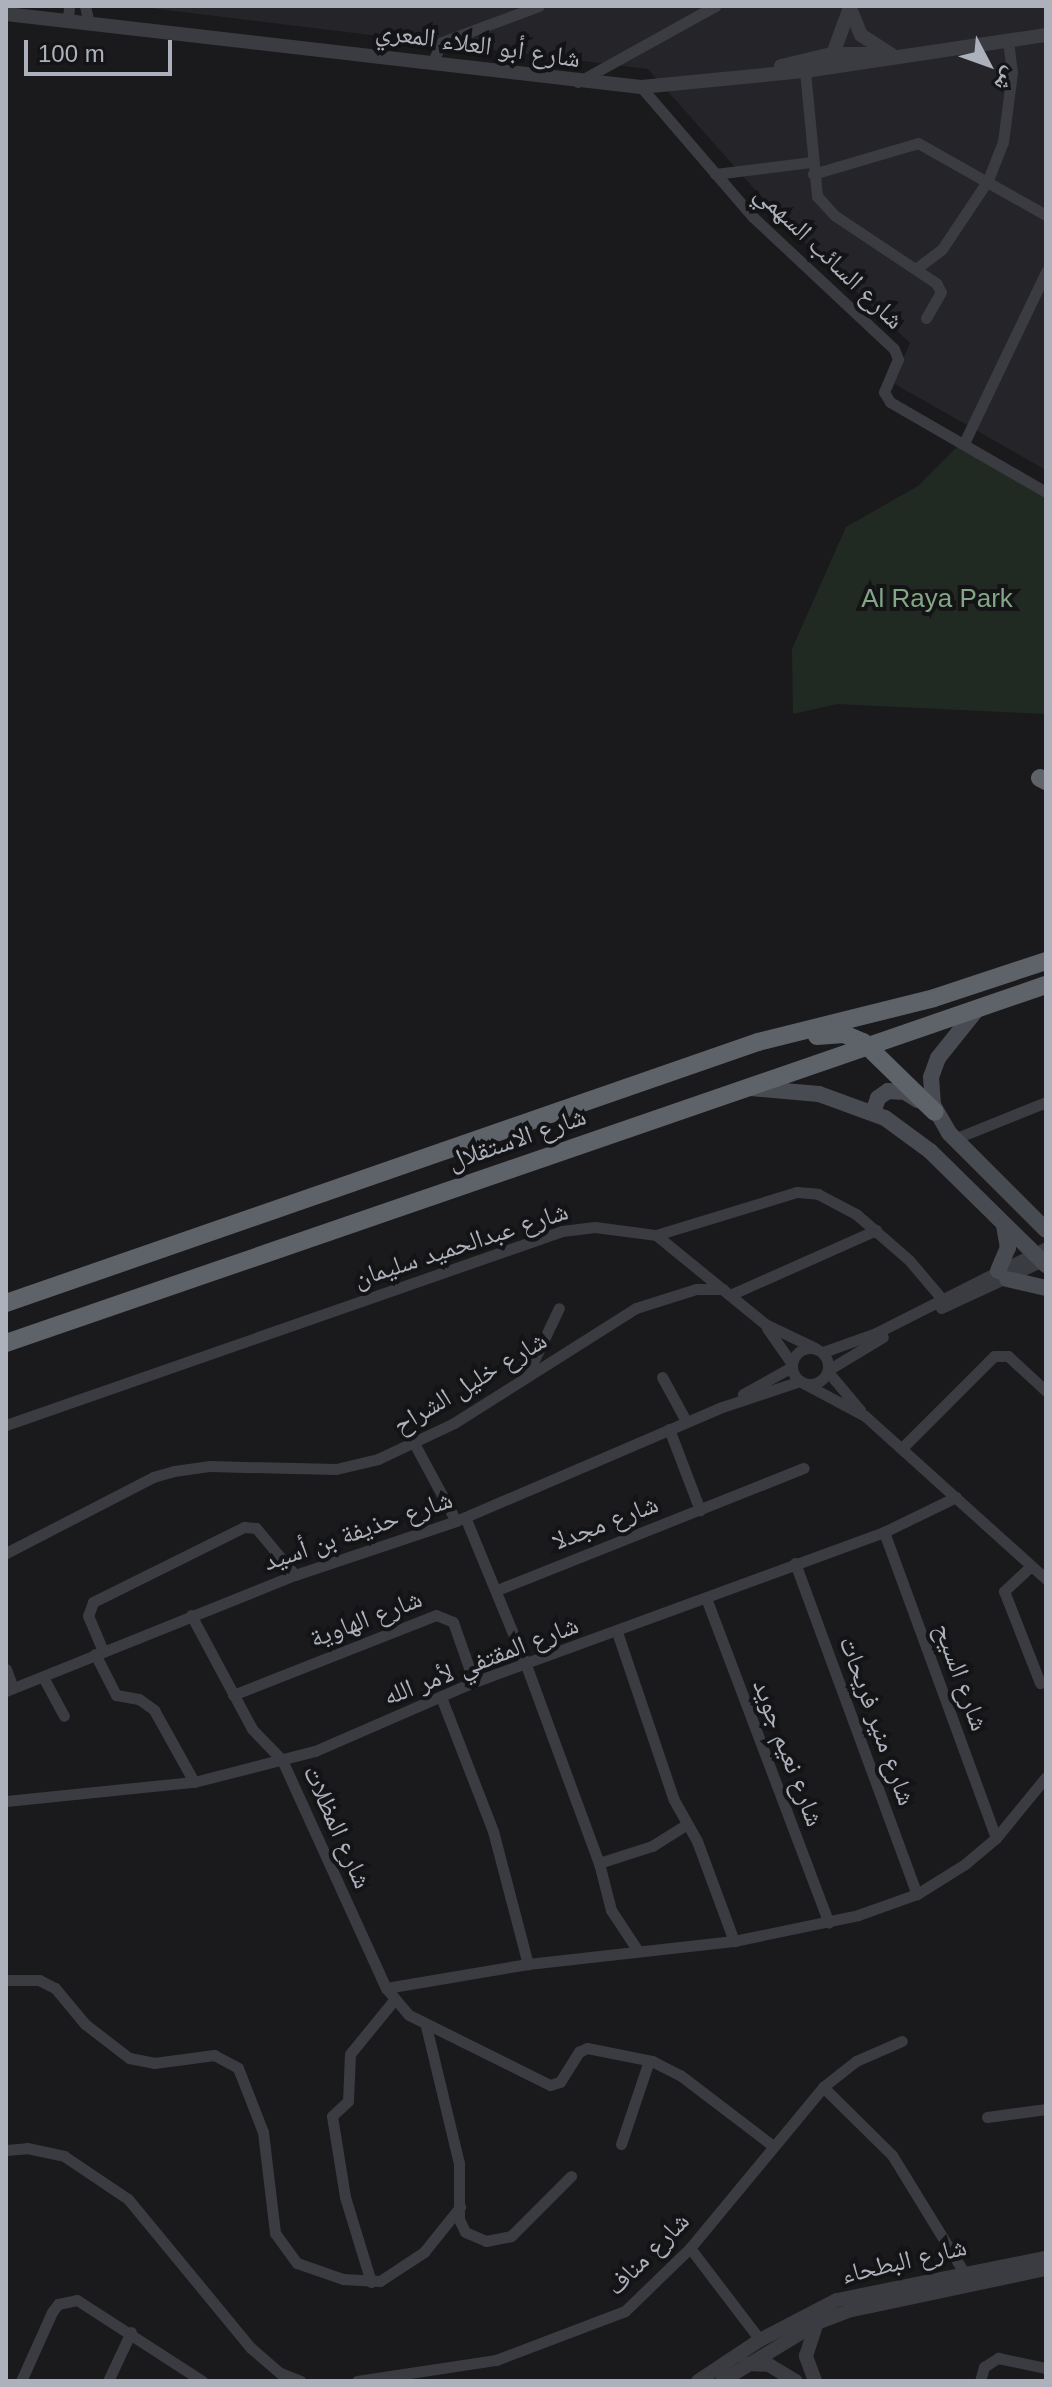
<!DOCTYPE html>
<meta charset="utf-8">
<style>
body{margin:0}
#map{position:relative;width:1052px;height:2387px;overflow:hidden;background:#1a1a1c;font-family:Arial,"Noto Naskh Arabic",sans-serif}
div>[style]{position:absolute}
[style*='--x']{left:calc(var(--x)*1px);top:calc(var(--y)*1px);width:calc(var(--w)*1px);rotate:calc(var(--a)*1deg)}
.built>*{inset:0;background:#252529}
.green>*{inset:0;background:#212a22}
.minor>*{height:11px;margin:-5.5px;padding:0 5.5px;transform-origin:5.5px;border-radius:5.5px;background:#3a3c41}
.minor>.ring{margin:-5.5px;padding:0;box-sizing:content-box;background:none;border:11px solid #3a3c41;border-radius:50%}
.tertiary>*{height:14px;margin:-7px;padding:0 7px;transform-origin:7px;border-radius:7px;background:#3a3c41}
.secondary>*{height:16px;margin:-8px;padding:0 8px;transform-origin:8px;border-radius:8px;background:#484b51}
.trunk>*{height:18px;margin:-9px;padding:0 9px;transform-origin:9px;border-radius:9px;background:#5e6269}
span{translate:-50% -50%;white-space:nowrap;text-align:center;line-height:1.15;-webkit-text-stroke:8px #141417;paint-order:stroke}
.street-label{font-size:26px;color:#acb1bb}
.park-label{font-size:26px;color:#83a685}
.frame{position:absolute;inset:0;border:8px solid #acb1bb;pointer-events:none}
.north{position:absolute;left:948px;top:24px;width:80px;height:80px;-webkit-text-stroke:6px #141417;paint-order:stroke;rotate:131deg;font-size:22px;font-weight:700;line-height:32px;text-align:center;color:#acb1bb}
.north::after{content:'';display:block;margin:auto;width:28px;height:36px;background:#acb1bb;clip-path:polygon(50% 0,100% 100%,50% 72%,0 100%)}
.scale{position:absolute;left:24px;top:40px;width:148px;height:36px;box-sizing:border-box;border:4px solid #acb1bb;border-top:0;padding-left:10px;font-size:24px;line-height:28px;white-space:nowrap;color:#acb1bb;-webkit-text-stroke:6px #141417;paint-order:stroke}
</style>
<div id="map">
<div class="built">
<i style="clip-path:polygon(134px 6px,1046px 6px,1046px 470px,893px 383px,910px 343px,782px 220px,648px 69px)"></i>
</div>
<div class="green">
<i style="clip-path:polygon(960px 444px,1046px 492px,1046px 714px,837px 704px,793px 714px,792px 649px,846px 527px,918px 486px)"></i>
</div>
<div class="minor">
<i style="--x:85;--y:6;--w:17;--a:77"></i>
<i style="--x:68;--y:21;--w:15;--a:-86"></i>
<i style="--x:433;--y:61;--w:21;--a:-65"></i>
<i style="--x:442;--y:42;--w:103;--a:-20.4"></i>
<i style="--x:805;--y:71;--w:126;--a:84.5"></i>
<i style="--x:817;--y:196;--w:25;--a:48"></i>
<i style="--x:834;--y:215;--w:123;--a:33.7"></i>
<i style="--x:936;--y:283;--w:10;--a:61"></i>
<i style="--x:941;--y:292;--w:30;--a:120"></i>
<i style="--x:578;--y:82;--w:157;--a:-29"></i>
<i style="--x:641;--y:87;--w:172;--a:49.3"></i>
<i style="--x:753;--y:217;--w:193;--a:43.1"></i>
<i style="--x:894;--y:349;--w:11;--a:68"></i>
<i style="--x:898;--y:359;--w:36;--a:113"></i>
<i style="--x:884;--y:392;--w:12;--a:59"></i>
<i style="--x:890;--y:402;--w:180;--a:30"></i>
<i style="--x:715;--y:174;--w:98;--a:-7.1"></i>
<i style="--x:813;--y:174;--w:109;--a:-16.4"></i>
<i style="--x:918;--y:143;--w:147;--a:29.4"></i>
<i style="--x:917;--y:268;--w:31;--a:-37"></i>
<i style="--x:942;--y:249;--w:83;--a:-56.3"></i>
<i style="--x:988;--y:180;--w:41;--a:-68.5"></i>
<i style="--x:1003;--y:142;--w:70;--a:-82.6"></i>
<i style="--x:1012;--y:73;--w:34;--a:-97"></i>
<i style="--x:964;--y:443;--w:190;--a:-64.4"></i>
<i style="--x:954;--y:1139;--w:99;--a:-21.9"></i>
<i style="--x:656;--y:1235;--w:141;--a:39.2"></i>
<i style="--x:765;--y:1324;--w:55;--a:25.6"></i>
<i style="--x:730;--y:1295;--w:160;--a:-24"></i>
<i style="--x:941;--y:1308;--w:115;--a:-24.8"></i>
<i style="--x:767;--y:1328;--w:44;--a:55.2"></i>
<i class="ring" style="left:792px;top:1348px;width:25px;height:25px"></i>
<i style="--x:823;--y:1352;--w:56;--a:-19.7"></i>
<i style="--x:876;--y:1333;--w:191;--a:-26.8"></i>
<i style="--x:828;--y:1370;--w:64;--a:-31"></i>
<i style="--x:828;--y:1372;--w:50;--a:49.9"></i>
<i style="--x:527;--y:1375;--w:74;--a:-64.5"></i>
<i style="--x:662;--y:1377;--w:50;--a:61.4"></i>
<i style="--x:803;--y:1383;--w:70;--a:28"></i>
<i style="--x:865;--y:1416;--w:244;--a:42"></i>
<i style="--x:743;--y:1394;--w:56;--a:-28.9"></i>
<i style="--x:6;--y:1425;--w:589;--a:-19.23"></i>
<i style="--x:562;--y:1231;--w:33;--a:-7"></i>
<i style="--x:595;--y:1227;--w:62;--a:7.5"></i>
<i style="--x:656;--y:1235;--w:147;--a:-17"></i>
<i style="--x:797;--y:1192;--w:21;--a:5"></i>
<i style="--x:818;--y:1194;--w:43;--a:27.8"></i>
<i style="--x:856;--y:1214;--w:70;--a:41"></i>
<i style="--x:909;--y:1260;--w:59;--a:49.8"></i>
<i style="--x:669;--y:1429;--w:87;--a:69.1"></i>
<i style="--x:415;--y:1445;--w:86;--a:61.7"></i>
<i style="--x:902;--y:1448;--w:130;--a:-45"></i>
<i style="--x:994;--y:1356;--w:14;--a:0"></i>
<i style="--x:1008;--y:1356;--w:52;--a:42.6"></i>
<i style="--x:465;--y:1517;--w:160;--a:67.6"></i>
<i style="--x:526;--y:1665;--w:211;--a:69.8"></i>
<i style="--x:599;--y:1863;--w:49;--a:75.7"></i>
<i style="--x:611;--y:1910;--w:49;--a:56.6"></i>
<i style="--x:884;--y:1532;--w:326;--a:69.9"></i>
<i style="--x:6;--y:1553;--w:165;--a:-27.3"></i>
<i style="--x:153;--y:1477;--w:22;--a:-16"></i>
<i style="--x:174;--y:1471;--w:35;--a:-8"></i>
<i style="--x:209;--y:1466;--w:127;--a:1.4"></i>
<i style="--x:336;--y:1469;--w:43;--a:-13.4"></i>
<i style="--x:378;--y:1459;--w:84;--a:-25.3"></i>
<i style="--x:454;--y:1423;--w:215;--a:-32.3"></i>
<i style="--x:636;--y:1308;--w:63;--a:-17.6"></i>
<i style="--x:696;--y:1289;--w:27;--a:0"></i>
<i style="--x:795;--y:1563;--w:353;--a:69.8"></i>
<i style="--x:1031;--y:1566;--w:37;--a:137"></i>
<i style="--x:1004;--y:1591;--w:99;--a:68.6"></i>
<i style="--x:497;--y:1590;--w:330;--a:-21.7"></i>
<i style="--x:706;--y:1598;--w:347;--a:69.3"></i>
<i style="--x:191;--y:1615;--w:129;--a:61.8"></i>
<i style="--x:252;--y:1729;--w:43;--a:45.9"></i>
<i style="--x:282;--y:1760;--w:251;--a:65.5"></i>
<i style="--x:386;--y:1988;--w:35;--a:50"></i>
<i style="--x:409;--y:2015;--w:157;--a:26.4"></i>
<i style="--x:550;--y:2085;--w:10;--a:-17"></i>
<i style="--x:560;--y:2082;--w:36;--a:-58"></i>
<i style="--x:579;--y:2052;--w:9;--a:-27"></i>
<i style="--x:587;--y:2048;--w:66;--a:11.3"></i>
<i style="--x:652;--y:2061;--w:31;--a:27"></i>
<i style="--x:680;--y:2075;--w:116;--a:37.3"></i>
<i style="--x:617;--y:1632;--w:177;--a:71.3"></i>
<i style="--x:674;--y:1800;--w:47;--a:60.7"></i>
<i style="--x:697;--y:1841;--w:107;--a:69.7"></i>
<i style="--x:103;--y:1651;--w:38;--a:-113"></i>
<i style="--x:88;--y:1616;--w:15;--a:-70"></i>
<i style="--x:93;--y:1602;--w:169;--a:-26.4"></i>
<i style="--x:244;--y:1527;--w:12;--a:5"></i>
<i style="--x:256;--y:1528;--w:61;--a:50.3"></i>
<i style="--x:95;--y:1654;--w:46;--a:62.9"></i>
<i style="--x:116;--y:1695;--w:23;--a:10"></i>
<i style="--x:139;--y:1699;--w:19;--a:36"></i>
<i style="--x:154;--y:1710;--w:82;--a:60.9"></i>
<i style="--x:6;--y:1669;--w:20;--a:70"></i>
<i style="--x:43;--y:1677;--w:44;--a:61.7"></i>
<i style="--x:6;--y:1691;--w:311;--a:-21.9"></i>
<i style="--x:295;--y:1575;--w:170;--a:-18.5"></i>
<i style="--x:456;--y:1521;--w:289;--a:-23.2"></i>
<i style="--x:722;--y:1407;--w:82;--a:-18.4"></i>
<i style="--x:233;--y:1695;--w:218;--a:-21.5"></i>
<i style="--x:436;--y:1615;--w:18;--a:22"></i>
<i style="--x:453;--y:1622;--w:64;--a:70.7"></i>
<i style="--x:441;--y:1697;--w:144;--a:68.8"></i>
<i style="--x:493;--y:1831;--w:138;--a:75.3"></i>
<i style="--x:6;--y:1801;--w:189;--a:-5.8"></i>
<i style="--x:194;--y:1782;--w:125;--a:-14.4"></i>
<i style="--x:315;--y:1751;--w:173;--a:-23.5"></i>
<i style="--x:474;--y:1682;--w:437;--a:-20.1"></i>
<i style="--x:884;--y:1532;--w:80;--a:-25.9"></i>
<i style="--x:599;--y:1863;--w:56;--a:-17.8"></i>
<i style="--x:652;--y:1846;--w:39;--a:-32"></i>
<i style="--x:6;--y:1980;--w:33;--a:0"></i>
<i style="--x:39;--y:1980;--w:18;--a:27"></i>
<i style="--x:55;--y:1988;--w:47;--a:50.2"></i>
<i style="--x:85;--y:2024;--w:56;--a:37.7"></i>
<i style="--x:129;--y:2058;--w:25;--a:11"></i>
<i style="--x:154;--y:2063;--w:61;--a:-7.6"></i>
<i style="--x:214;--y:2055;--w:27;--a:28"></i>
<i style="--x:238;--y:2068;--w:69;--a:68.7"></i>
<i style="--x:263;--y:2132;--w:102;--a:83.2"></i>
<i style="--x:275;--y:2233;--w:37;--a:54"></i>
<i style="--x:297;--y:2263;--w:49;--a:19.2"></i>
<i style="--x:343;--y:2279;--w:37;--a:3"></i>
<i style="--x:380;--y:2281;--w:53;--a:-33.4"></i>
<i style="--x:424;--y:2252;--w:58;--a:-51.3"></i>
<i style="--x:386;--y:1988;--w:144;--a:-9.6"></i>
<i style="--x:528;--y:1964;--w:207;--a:-6.4"></i>
<i style="--x:734;--y:1941;--w:127;--a:-11.8"></i>
<i style="--x:858;--y:1915;--w:63;--a:-19.6"></i>
<i style="--x:917;--y:1894;--w:57;--a:-32"></i>
<i style="--x:965;--y:1864;--w:40;--a:-40"></i>
<i style="--x:996;--y:1838;--w:79;--a:-50.7"></i>
<i style="--x:426;--y:2026;--w:141;--a:76.5"></i>
<i style="--x:459;--y:2163;--w:56;--a:90"></i>
<i style="--x:459;--y:2219;--w:14;--a:65"></i>
<i style="--x:465;--y:2232;--w:23;--a:23"></i>
<i style="--x:486;--y:2241;--w:25;--a:-11"></i>
<i style="--x:511;--y:2236;--w:85;--a:-45"></i>
<i style="--x:823;--y:2087;--w:97;--a:44.6"></i>
<i style="--x:892;--y:2155;--w:136;--a:58.5"></i>
<i style="--x:987;--y:2117;--w:60;--a:-7.7"></i>
<i style="--x:621;--y:2144;--w:88;--a:-71.4"></i>
<i style="--x:6;--y:2150;--w:21;--a:-5"></i>
<i style="--x:27;--y:2148;--w:38;--a:12"></i>
<i style="--x:64;--y:2156;--w:77;--a:33.9"></i>
<i style="--x:128;--y:2199;--w:193;--a:50.5"></i>
<i style="--x:251;--y:2348;--w:38;--a:41"></i>
<i style="--x:280;--y:2373;--w:22;--a:21"></i>
<i style="--x:690;--y:2248;--w:116;--a:52.7"></i>
<i style="--x:371;--y:2282;--w:89;--a:-107"></i>
<i style="--x:345;--y:2197;--w:82;--a:-99.1"></i>
<i style="--x:332;--y:2116;--w:22;--a:-43"></i>
<i style="--x:348;--y:2101;--w:47;--a:-87.6"></i>
<i style="--x:350;--y:2054;--w:70;--a:-50.8"></i>
<i style="--x:21;--y:2381;--w:76;--a:-65.8"></i>
<i style="--x:52;--y:2312;--w:10;--a:-53"></i>
<i style="--x:58;--y:2304;--w:19;--a:-12"></i>
<i style="--x:77;--y:2300;--w:149;--a:32.9"></i>
<i style="--x:108;--y:2381;--w:54;--a:-64.9"></i>
<i style="--x:357;--y:2381;--w:141;--a:-8.6"></i>
<i style="--x:496;--y:2360;--w:138;--a:-20.8"></i>
<i style="--x:625;--y:2311;--w:91;--a:-44.1"></i>
<i style="--x:690;--y:2248;--w:209;--a:-50.4"></i>
<i style="--x:823;--y:2087;--w:42;--a:-38.2"></i>
<i style="--x:856;--y:2061;--w:50;--a:-23.5"></i>
<i style="--x:980;--y:2381;--w:15;--a:-74"></i>
<i style="--x:984;--y:2367;--w:17;--a:-33"></i>
<i style="--x:998;--y:2358;--w:49;--a:11.8"></i>
</div>
<div class="tertiary">
<i style="--x:850;--y:8;--w:29;--a:68"></i>
<i style="--x:861;--y:35;--w:37;--a:33"></i>
<i style="--x:6;--y:14;--w:639;--a:6.56"></i>
<i style="--x:641;--y:87;--w:165;--a:-5.6"></i>
<i style="--x:805;--y:71;--w:244;--a:-8.5"></i>
<i style="--x:830;--y:62;--w:55;--a:-69.9"></i>
<i style="--x:781;--y:66;--w:52;--a:-13.2"></i>
<i style="--x:832;--y:54;--w:39;--a:0"></i>
<i style="--x:746;--y:2364;--w:23;--a:2"></i>
<i style="--x:769;--y:2365;--w:31;--a:31"></i>
<i style="--x:698;--y:2381;--w:74;--a:-33.5"></i>
<i style="--x:760;--y:2340;--w:87;--a:-27.5"></i>
<i style="--x:837;--y:2300;--w:213;--a:-11.4"></i>
<i style="--x:722;--y:2381;--w:111;--a:-31.4"></i>
<i style="--x:817;--y:2323;--w:33;--a:-21"></i>
<i style="--x:848;--y:2311;--w:202;--a:-12"></i>
<i style="--x:815;--y:2381;--w:27;--a:-110"></i>
<i style="--x:806;--y:2356;--w:35;--a:-72"></i>
</div>
<div class="secondary">
<i style="--x:978;--y:1008;--w:64;--a:128.7"></i>
<i style="--x:938;--y:1058;--w:20;--a:110"></i>
<i style="--x:931;--y:1077;--w:28;--a:86"></i>
<i style="--x:933;--y:1105;--w:32;--a:60"></i>
<i style="--x:949;--y:1133;--w:137;--a:45"></i>
<i style="--x:750;--y:1088;--w:69;--a:5"></i>
<i style="--x:819;--y:1094;--w:70;--a:20"></i>
<i style="--x:885;--y:1118;--w:56;--a:36.3"></i>
<i style="--x:930;--y:1151;--w:163;--a:44.5"></i>
<i style="--x:873;--y:1112;--w:15;--a:-70"></i>
<i style="--x:878;--y:1098;--w:12;--a:-35"></i>
<i style="--x:888;--y:1091;--w:17;--a:3"></i>
<i style="--x:905;--y:1092;--w:15;--a:32"></i>
<i style="--x:998;--y:1271;--w:25;--a:-67"></i>
<i style="--x:1008;--y:1248;--w:23;--a:-100"></i>
<i style="--x:1007;--y:1279;--w:40;--a:13"></i>
</div>
<div class="trunk">
<i style="--x:1040;--y:778;--w:7;--a:27"></i>
<i style="--x:817;--y:1036;--w:27;--a:-4"></i>
<i style="--x:844;--y:1034;--w:21;--a:23"></i>
<i style="--x:863;--y:1042;--w:100;--a:44.2"></i>
<i style="--x:6;--y:1303;--w:796;--a:-19.14"></i>
<i style="--x:758;--y:1042;--w:181;--a:-14"></i>
<i style="--x:934;--y:998;--w:118;--a:-18.3"></i>
<i style="--x:6;--y:1343;--w:1100;--a:-19"></i>
</div>
<div class="street-label">
<span style="left:478px;top:45px;rotate:8deg">شارع أبو العلاء المعري</span>
<span style="left:829px;top:257px;rotate:44deg">شارع السائب السهمي</span>
<span style="left:517px;top:1139px;rotate:-19deg">شارع الاستقلال</span>
<span style="left:461px;top:1245px;rotate:-18deg">شارع عبدالحميد سليمان</span>
<span style="left:470px;top:1383px;rotate:-31deg">شارع خليل الشراح</span>
<span style="left:605px;top:1523px;rotate:-21deg">شارع مجدلا</span>
<span style="left:358px;top:1531px;rotate:-19deg">شارع حذيفة بن أسيد</span>
<span style="left:366px;top:1619px;rotate:-21deg">شارع الهاوية</span>
<span style="left:481px;top:1661px;rotate:-21deg">شارع المقتفي لأمر الله</span>
<span style="left:961px;top:1677px;rotate:70deg">شارع السيح</span>
<span style="left:877px;top:1721px;rotate:70deg">شارع منير فريحات</span>
<span style="left:788px;top:1753px;rotate:69deg">شارع نعيم جويد</span>
<span style="left:337px;top:1827px;rotate:66deg">شارع المظلات</span>
<span style="left:648px;top:2254px;rotate:-45deg">شارع مناف</span>
<span style="left:904px;top:2261px;rotate:-13deg">شارع البطحاء</span>
</div>
<div class="park-label">
<span style="left:937px;top:599px">Al Raya Park</span>
</div>
<div class="frame"></div>
<div class="north">ش</div>
<div class="scale">100 m</div>
</div>
